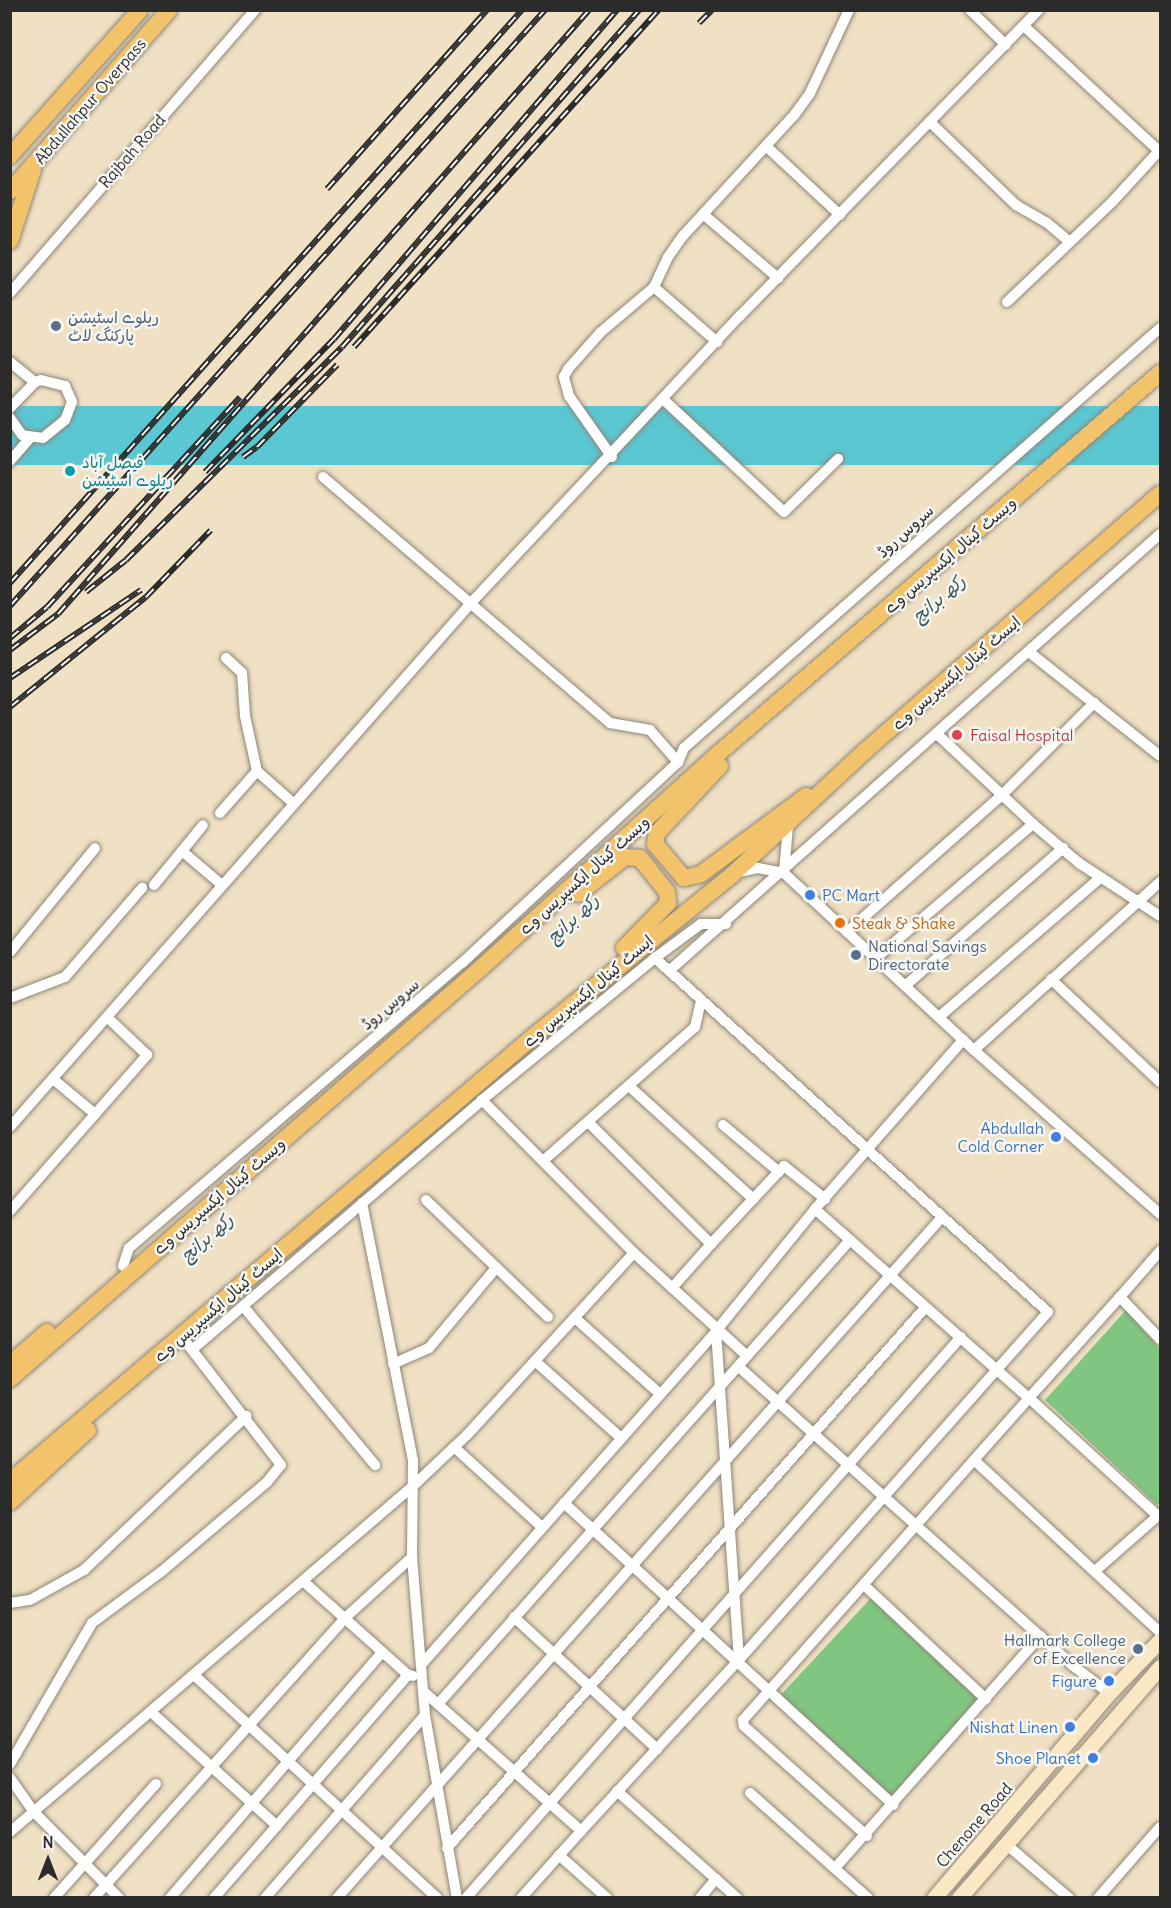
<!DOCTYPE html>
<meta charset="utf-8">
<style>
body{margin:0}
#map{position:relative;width:1171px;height:1908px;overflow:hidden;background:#f0e0c4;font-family:Delius,"Playpen Sans Arabic",sans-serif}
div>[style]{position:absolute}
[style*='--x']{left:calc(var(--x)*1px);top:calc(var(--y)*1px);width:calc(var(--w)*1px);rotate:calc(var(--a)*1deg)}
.green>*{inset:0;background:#80c681;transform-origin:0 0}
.water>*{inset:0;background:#5bc7d2;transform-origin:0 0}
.roads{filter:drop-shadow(0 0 2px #8e8678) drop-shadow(0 0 2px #8e8678)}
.street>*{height:10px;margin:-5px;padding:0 5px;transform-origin:5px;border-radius:5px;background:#fff}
.secondary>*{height:15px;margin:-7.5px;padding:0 7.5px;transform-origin:7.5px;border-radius:7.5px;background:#fae7c3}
.primary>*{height:16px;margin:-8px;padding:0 8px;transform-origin:8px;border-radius:8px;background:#f2c36a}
.rail>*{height:6px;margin-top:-3px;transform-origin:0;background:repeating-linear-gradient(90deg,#f6f6f2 0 11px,#2b2b2b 0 22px);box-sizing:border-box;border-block:2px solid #2b2b2b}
.dots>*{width:16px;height:16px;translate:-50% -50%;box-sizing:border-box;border:3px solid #f6f6f2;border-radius:50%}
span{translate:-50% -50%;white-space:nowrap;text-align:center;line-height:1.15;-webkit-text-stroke:5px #f6f6f2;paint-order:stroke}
.street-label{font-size:16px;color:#2b2b2b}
.service-label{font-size:16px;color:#4e5e75}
.left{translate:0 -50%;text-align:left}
.right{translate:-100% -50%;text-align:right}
.culture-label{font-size:16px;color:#0d838f}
.health-label{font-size:16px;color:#be3a42}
.shop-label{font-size:16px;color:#366cbe}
.food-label{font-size:16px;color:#c56008}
.water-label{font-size:18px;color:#395a5d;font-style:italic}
.frame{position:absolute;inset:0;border:12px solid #2b2b2b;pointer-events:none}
.north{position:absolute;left:18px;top:1830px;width:60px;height:60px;-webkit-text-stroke:4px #f6f6f2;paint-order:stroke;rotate:0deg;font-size:16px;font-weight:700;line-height:24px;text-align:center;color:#2b2b2b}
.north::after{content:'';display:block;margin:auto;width:21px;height:27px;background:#2b2b2b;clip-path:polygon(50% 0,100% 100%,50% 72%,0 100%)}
</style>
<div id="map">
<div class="green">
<i style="clip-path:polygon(1126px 1310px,1160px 1349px,1160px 1503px,1157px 1505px,1045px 1400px)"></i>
<i style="left:872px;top:1597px;width:153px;height:136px;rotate:43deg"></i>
</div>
<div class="water">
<i style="left:1160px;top:406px;width:59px;height:1523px;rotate:90deg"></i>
</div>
<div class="roads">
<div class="street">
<i style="--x:970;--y:10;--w:50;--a:44.2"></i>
<i style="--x:1024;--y:26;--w:185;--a:42.8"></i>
<i style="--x:930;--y:122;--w:120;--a:44"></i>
<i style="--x:1016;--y:205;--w:34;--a:30"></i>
<i style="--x:1046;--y:222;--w:31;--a:40"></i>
<i style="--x:766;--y:146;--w:101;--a:43"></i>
<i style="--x:703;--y:214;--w:99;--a:40.5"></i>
<i style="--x:654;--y:287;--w:84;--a:41.1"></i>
<i style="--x:10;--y:293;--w:374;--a:-49.1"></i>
<i style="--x:1007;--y:302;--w:146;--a:-43.6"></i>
<i style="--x:1113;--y:201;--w:68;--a:-47.4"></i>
<i style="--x:10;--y:362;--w:32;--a:39"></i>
<i style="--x:664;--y:400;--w:164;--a:43"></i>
<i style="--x:784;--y:512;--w:76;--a:-44.5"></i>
<i style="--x:10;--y:408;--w:36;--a:-46"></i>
<i style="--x:35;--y:382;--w:6;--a:-18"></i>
<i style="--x:41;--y:380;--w:25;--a:14"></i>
<i style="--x:65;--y:386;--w:17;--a:66"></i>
<i style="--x:72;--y:402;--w:19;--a:111"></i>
<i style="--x:65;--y:420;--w:28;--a:141"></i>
<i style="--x:43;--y:438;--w:21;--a:-172"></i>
<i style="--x:22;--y:435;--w:21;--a:-125"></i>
<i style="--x:612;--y:457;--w:75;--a:-125.2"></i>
<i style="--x:569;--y:396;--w:20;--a:-105"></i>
<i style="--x:564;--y:377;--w:9;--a:-63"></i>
<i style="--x:568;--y:369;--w:50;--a:-48.3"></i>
<i style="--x:601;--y:332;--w:70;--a:-40.3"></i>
<i style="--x:654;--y:287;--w:33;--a:-65"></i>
<i style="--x:668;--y:257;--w:24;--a:-55"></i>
<i style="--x:682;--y:237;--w:167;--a:-47.4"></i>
<i style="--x:795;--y:114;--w:26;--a:-54"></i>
<i style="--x:810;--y:93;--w:92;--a:-64.8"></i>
<i style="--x:10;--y:461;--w:29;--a:-49"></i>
<i style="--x:323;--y:477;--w:378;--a:40.6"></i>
<i style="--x:610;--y:723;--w:41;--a:9.9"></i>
<i style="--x:650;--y:730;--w:43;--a:48.8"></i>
<i style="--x:678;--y:762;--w:15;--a:-67"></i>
<i style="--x:684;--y:748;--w:635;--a:-41.42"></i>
<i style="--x:1029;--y:652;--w:167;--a:38.4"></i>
<i style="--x:226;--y:658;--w:22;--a:43"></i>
<i style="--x:242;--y:673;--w:43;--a:86"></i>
<i style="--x:245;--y:716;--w:56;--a:77.7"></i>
<i style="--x:257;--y:771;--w:48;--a:41.6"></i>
<i style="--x:938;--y:735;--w:130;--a:43.1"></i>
<i style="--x:1033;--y:824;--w:60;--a:40.3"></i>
<i style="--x:1079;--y:863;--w:97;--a:33.2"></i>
<i style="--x:220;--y:813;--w:56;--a:-48.6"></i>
<i style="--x:182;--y:851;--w:33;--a:-51"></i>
<i style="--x:739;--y:872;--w:19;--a:-12"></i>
<i style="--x:758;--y:868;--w:26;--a:11"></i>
<i style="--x:784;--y:873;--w:260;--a:43"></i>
<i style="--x:974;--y:1050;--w:248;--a:41.4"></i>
<i style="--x:784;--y:873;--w:48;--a:-85.2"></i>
<i style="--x:154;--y:885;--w:44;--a:-50.5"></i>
<i style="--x:182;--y:851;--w:52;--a:40.4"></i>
<i style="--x:847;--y:932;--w:208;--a:-41.5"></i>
<i style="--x:1003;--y:794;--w:129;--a:-45"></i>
<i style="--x:10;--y:952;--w:134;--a:-50.7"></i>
<i style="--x:876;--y:958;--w:206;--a:-40.5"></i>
<i style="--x:669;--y:971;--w:657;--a:-41.67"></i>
<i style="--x:1051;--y:979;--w:150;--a:43.4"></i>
<i style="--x:905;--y:986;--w:210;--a:-41.1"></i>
<i style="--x:10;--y:998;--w:59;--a:-20.9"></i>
<i style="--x:65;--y:977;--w:118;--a:-49.1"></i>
<i style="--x:939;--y:1017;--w:211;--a:-40.8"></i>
<i style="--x:974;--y:1050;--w:251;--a:-42.1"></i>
<i style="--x:53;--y:1079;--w:55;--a:39.8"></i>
<i style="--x:629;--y:1086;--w:168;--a:42.3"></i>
<i style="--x:588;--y:1122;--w:173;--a:44.8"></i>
<i style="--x:711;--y:1244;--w:107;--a:-46.9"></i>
<i style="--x:784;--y:1166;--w:53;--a:38.8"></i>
<i style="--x:723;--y:1125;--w:73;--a:40"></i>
<i style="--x:10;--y:1127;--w:698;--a:-48.66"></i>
<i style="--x:471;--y:603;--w:393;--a:-46.9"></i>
<i style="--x:740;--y:316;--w:428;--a:-45.7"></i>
<i style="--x:543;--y:1161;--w:203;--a:-41.4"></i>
<i style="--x:695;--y:1027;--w:28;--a:-77"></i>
<i style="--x:426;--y:1200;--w:169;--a:43.8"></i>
<i style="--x:362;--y:1203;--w:262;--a:78.8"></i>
<i style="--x:413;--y:1460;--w:97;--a:90.6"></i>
<i style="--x:412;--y:1557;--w:159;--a:85.3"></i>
<i style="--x:425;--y:1715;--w:186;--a:80.1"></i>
<i style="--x:815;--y:1209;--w:286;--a:41.5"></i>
<i style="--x:1029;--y:1398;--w:431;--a:131.6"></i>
<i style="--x:743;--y:1720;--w:6;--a:81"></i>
<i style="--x:744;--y:1726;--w:165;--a:41.8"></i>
<i style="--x:10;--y:1211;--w:208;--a:-48.7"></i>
<i style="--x:147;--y:1055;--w:54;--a:-136.5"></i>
<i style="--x:634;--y:1253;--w:153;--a:42.3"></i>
<i style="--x:123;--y:1266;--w:19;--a:-72"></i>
<i style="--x:129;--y:1248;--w:438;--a:-40.6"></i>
<i style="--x:462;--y:963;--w:295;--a:-42.9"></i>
<i style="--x:672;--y:1288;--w:59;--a:-48.4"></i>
<i style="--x:1120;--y:1297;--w:61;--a:-49"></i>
<i style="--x:243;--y:1306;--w:207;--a:50.3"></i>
<i style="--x:575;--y:1318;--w:114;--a:41.8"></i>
<i style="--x:716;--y:1331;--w:330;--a:86"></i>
<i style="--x:193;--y:1349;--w:381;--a:-40.7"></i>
<i style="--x:482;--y:1100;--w:224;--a:-39.4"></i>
<i style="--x:655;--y:958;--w:57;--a:-36.5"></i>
<i style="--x:701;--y:924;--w:25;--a:0"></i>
<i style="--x:535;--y:1361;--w:115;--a:41.8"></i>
<i style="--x:393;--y:1364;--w:39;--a:-24"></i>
<i style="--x:429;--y:1348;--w:104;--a:-50.1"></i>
<i style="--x:739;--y:1367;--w:447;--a:41.8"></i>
<i style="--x:1072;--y:1665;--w:46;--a:37.1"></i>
<i style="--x:454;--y:1447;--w:119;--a:42.3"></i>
<i style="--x:974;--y:1460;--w:253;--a:42.8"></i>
<i style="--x:564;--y:1503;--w:447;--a:42.5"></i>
<i style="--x:1158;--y:1516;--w:175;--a:-137.5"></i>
<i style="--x:1029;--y:1398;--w:136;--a:-48"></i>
<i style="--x:1120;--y:1297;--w:58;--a:46.4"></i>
<i style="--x:1095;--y:1571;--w:86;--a:-41.2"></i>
<i style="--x:303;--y:1581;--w:141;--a:41.8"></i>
<i style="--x:408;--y:1675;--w:5;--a:11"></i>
<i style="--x:864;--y:1585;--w:167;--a:43.1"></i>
<i style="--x:10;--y:1603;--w:20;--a:-9"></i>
<i style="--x:30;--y:1600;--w:62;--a:-29.1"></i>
<i style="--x:84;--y:1570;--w:224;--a:-43.5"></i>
<i style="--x:514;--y:1617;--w:195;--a:42.7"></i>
<i style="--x:421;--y:1665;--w:446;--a:-48.5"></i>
<i style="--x:716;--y:1331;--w:157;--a:-50.9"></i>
<i style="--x:815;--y:1209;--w:225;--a:-48.8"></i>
<i style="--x:194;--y:1675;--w:330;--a:42.5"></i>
<i style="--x:423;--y:1691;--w:211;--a:41.5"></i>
<i style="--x:581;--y:1831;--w:90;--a:131.8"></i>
<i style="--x:439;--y:1703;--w:619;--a:-48.4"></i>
<i style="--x:151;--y:1712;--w:170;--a:42.1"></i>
<i style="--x:10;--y:1764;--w:163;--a:-59.8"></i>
<i style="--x:92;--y:1623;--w:86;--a:-36.5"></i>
<i style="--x:161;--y:1572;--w:139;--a:-40.3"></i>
<i style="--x:267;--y:1482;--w:22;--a:-51"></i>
<i style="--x:281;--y:1465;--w:162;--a:-127.7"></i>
<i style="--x:10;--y:1778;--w:42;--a:54.8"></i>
<i style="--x:34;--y:1812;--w:121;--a:45.3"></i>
<i style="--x:617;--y:1791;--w:161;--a:41.7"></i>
<i style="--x:750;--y:1793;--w:158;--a:41.7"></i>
<i style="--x:581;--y:1831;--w:233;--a:-47.3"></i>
<i style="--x:739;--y:1660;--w:465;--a:-48.4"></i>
<i style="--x:1048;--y:1312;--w:529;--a:-137.99"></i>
<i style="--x:10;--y:1832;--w:531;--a:-40.65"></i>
<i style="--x:413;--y:1486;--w:74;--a:-43.4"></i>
<i style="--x:467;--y:1435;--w:247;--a:-47.5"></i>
<i style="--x:634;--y:1253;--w:216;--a:-134.8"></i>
<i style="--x:1007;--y:1845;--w:82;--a:40.5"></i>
<i style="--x:447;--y:1848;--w:721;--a:-48.49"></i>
<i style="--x:559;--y:1855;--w:64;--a:41.9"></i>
<i style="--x:835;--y:1868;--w:310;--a:-48.5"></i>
<i style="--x:54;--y:1898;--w:153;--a:-48.2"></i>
<i style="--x:94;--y:1898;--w:376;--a:-48.1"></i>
<i style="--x:345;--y:1618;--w:91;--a:-42.3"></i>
<i style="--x:170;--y:1898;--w:325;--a:-49.2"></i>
<i style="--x:214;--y:1898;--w:296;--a:-49"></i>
<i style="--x:265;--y:1898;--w:243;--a:-48.8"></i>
<i style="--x:337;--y:1898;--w:911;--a:-48.38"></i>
<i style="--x:466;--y:1898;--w:748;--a:-48.58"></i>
<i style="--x:700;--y:1898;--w:25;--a:-50"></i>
<i style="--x:1098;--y:1898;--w:94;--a:-48.9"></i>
</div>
<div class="secondary">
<i style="--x:934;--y:1898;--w:270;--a:-49.5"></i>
<i style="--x:1109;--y:1693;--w:74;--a:-46.1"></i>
<i style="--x:959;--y:1898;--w:306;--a:-49"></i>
</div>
<div class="primary">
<i style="--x:10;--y:156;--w:195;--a:-48.3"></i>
<i style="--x:10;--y:191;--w:241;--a:-48.7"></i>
<i style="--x:10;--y:241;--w:75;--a:-72.1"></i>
<i style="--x:720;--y:766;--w:92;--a:133.2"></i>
<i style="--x:657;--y:833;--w:11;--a:100"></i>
<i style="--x:655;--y:844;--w:45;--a:49.5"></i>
<i style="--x:684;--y:878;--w:17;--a:-13"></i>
<i style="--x:701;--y:874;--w:131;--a:-36.6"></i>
<i style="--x:578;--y:894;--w:60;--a:-38.2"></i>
<i style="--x:625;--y:857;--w:15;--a:4"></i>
<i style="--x:640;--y:858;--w:43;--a:51.5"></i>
<i style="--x:667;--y:892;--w:11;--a:85"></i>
<i style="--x:668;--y:903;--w:63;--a:134.4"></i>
<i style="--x:10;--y:1364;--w:49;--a:-40.9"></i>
<i style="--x:10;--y:1379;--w:627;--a:-41.12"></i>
<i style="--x:482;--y:967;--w:319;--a:-42.1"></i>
<i style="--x:719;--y:753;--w:582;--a:-40.75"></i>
<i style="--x:10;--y:1481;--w:689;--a:-40.35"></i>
<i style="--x:535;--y:1035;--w:255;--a:-39.1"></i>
<i style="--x:733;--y:874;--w:180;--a:-43"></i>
<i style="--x:865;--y:751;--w:391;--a:-41.1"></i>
<i style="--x:10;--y:1502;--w:106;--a:-42.7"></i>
</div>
</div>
<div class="rail">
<i style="--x:699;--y:23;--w:18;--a:-45"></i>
<i style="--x:327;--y:189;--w:240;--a:-48.2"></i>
<i style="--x:354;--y:347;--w:454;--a:-47.9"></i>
<i style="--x:243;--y:457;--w:17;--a:-36"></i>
<i style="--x:257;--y:447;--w:115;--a:-45.7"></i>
<i style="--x:205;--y:472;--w:185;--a:-45.9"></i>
<i style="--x:334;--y:339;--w:434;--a:-49.3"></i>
<i style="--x:10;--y:583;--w:768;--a:-48.22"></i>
<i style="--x:86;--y:592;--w:51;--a:-38.7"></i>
<i style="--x:126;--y:560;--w:303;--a:-44.6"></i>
<i style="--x:342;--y:347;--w:449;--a:-48.6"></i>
<i style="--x:10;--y:606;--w:801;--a:-48.09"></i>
<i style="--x:10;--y:638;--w:48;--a:-40"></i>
<i style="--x:47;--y:607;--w:285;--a:-47.4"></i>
<i style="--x:10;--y:650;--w:60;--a:-36.9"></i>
<i style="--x:58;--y:614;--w:804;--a:-48.68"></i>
<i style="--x:10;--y:678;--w:158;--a:-33.9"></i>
<i style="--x:10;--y:707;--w:175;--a:-39"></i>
<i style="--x:146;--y:597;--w:93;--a:-45.9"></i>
</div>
<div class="dots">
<i style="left:56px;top:326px;background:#5c6f8a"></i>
<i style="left:70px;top:471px;background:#0f9aa8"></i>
<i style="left:957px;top:735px;background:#e0444e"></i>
<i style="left:810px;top:895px;background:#3f7fe0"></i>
<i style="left:840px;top:923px;background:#e8710a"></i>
<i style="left:856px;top:955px;background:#5c6f8a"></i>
<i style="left:1056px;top:1137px;background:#3f7fe0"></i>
<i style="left:1138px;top:1649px;background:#5c6f8a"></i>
<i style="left:1109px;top:1681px;background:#3f7fe0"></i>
<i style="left:1070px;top:1727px;background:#3f7fe0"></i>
<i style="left:1093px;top:1758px;background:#3f7fe0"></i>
</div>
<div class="street-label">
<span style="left:90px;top:101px;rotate:-49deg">Abdullahpur Overpass</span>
<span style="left:132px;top:151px;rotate:-49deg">Rajbah Road</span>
<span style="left:905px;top:531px;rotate:-42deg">سروس روڈ</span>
<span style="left:950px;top:555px;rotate:-41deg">ویسٹ کینال ایکسپریس وے</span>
<span style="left:956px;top:673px;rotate:-41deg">ایسٹ کینال ایکسپریس وے</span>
<span style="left:584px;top:875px;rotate:-42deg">ویسٹ کینال ایکسپریس وے</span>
<span style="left:588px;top:991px;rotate:-40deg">ایسٹ کینال ایکسپریس وے</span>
<span style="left:390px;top:1004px;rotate:-40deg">سروس روڈ</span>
<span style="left:219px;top:1196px;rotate:-41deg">ویسٹ کینال ایکسپریس وے</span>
<span style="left:218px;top:1305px;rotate:-41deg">ایسٹ کینال ایکسپریس وے</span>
<span style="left:974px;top:1825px;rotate:-49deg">Chenone Road</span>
</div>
<div class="service-label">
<span class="left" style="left:68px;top:326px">ریلوے اسٹیشن<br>پارکنگ لاٹ</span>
<span class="left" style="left:868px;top:955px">National Savings<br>Directorate</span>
<span class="right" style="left:1126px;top:1649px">Hallmark College<br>of Excellence</span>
</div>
<div class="culture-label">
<span class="left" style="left:82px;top:471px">فیصل آباد<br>ریلوے اسٹیشن</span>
</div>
<div class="health-label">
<span class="left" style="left:970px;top:735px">Faisal Hospital</span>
</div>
<div class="shop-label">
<span class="left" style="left:822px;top:895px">PC Mart</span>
<span class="right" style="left:1044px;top:1137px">Abdullah<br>Cold Corner</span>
<span class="right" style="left:1097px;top:1681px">Figure</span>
<span class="right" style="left:1058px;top:1727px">Nishat Linen</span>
<span class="right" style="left:1081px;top:1758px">Shoe Planet</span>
</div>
<div class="food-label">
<span class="left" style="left:852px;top:923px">Steak &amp; Shake</span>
</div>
<div class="water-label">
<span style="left:939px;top:599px;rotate:-40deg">رکھ برانچ</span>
<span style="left:573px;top:919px;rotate:-43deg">رکھ برانچ</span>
<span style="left:207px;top:1238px;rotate:-41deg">رکھ برانچ</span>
</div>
<div class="frame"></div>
<div class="north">N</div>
</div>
